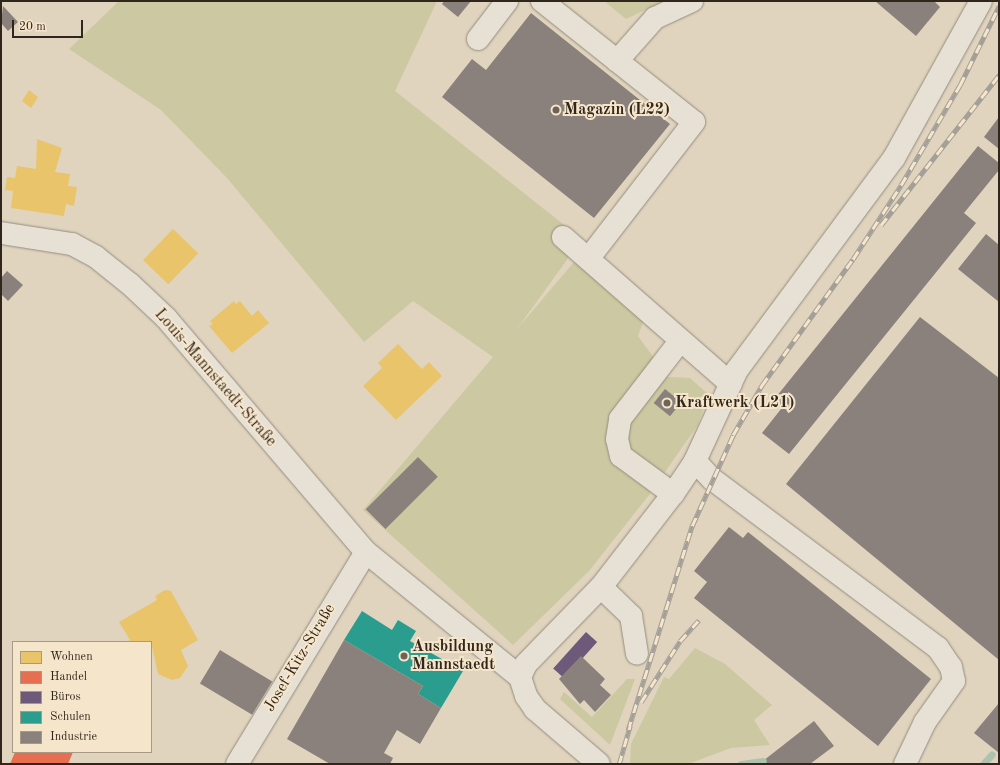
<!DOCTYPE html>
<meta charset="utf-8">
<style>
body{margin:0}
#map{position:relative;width:1000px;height:765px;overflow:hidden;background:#e0d4be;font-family:"Old Standard TT",serif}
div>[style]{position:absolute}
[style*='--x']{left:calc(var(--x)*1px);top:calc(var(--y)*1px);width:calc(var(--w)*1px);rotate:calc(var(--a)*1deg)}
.green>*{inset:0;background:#ccc8a1}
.homes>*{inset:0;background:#e9c46a;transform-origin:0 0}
.shops>*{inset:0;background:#e76f51}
.offices>*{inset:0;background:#6d597a;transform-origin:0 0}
.schools>*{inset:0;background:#2a9d8f}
.industry>*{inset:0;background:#8a817c;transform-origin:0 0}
.stream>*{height:7px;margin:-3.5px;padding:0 3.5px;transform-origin:3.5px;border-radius:3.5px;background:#afc2af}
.roads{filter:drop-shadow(0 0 1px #948c7f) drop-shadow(0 0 1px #948c7f)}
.minor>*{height:22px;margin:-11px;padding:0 11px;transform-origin:11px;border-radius:11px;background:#e6e0d5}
.rail>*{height:4.5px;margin-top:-2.25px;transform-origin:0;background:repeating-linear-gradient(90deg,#f5e5cb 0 9px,#a5a097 0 18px);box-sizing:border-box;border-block:1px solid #a5a097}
.dots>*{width:11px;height:11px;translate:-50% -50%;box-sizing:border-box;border:2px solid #f5e5cb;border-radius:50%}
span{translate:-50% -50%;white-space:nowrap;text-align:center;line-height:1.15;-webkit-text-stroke:4px #f5e5cb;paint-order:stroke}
.poi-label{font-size:16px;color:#30261c;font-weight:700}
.left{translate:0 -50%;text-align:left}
.street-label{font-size:16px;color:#30261c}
.frame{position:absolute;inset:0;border:2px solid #30261c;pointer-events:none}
.legend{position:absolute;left:12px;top:641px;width:140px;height:112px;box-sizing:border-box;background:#f5e5cb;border:1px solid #a69985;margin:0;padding:5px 7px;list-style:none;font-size:12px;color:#30261c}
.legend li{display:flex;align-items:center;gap:8px;height:20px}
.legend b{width:20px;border:1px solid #a69985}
.scale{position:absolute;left:12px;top:20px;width:71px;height:18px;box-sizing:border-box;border:2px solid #30261c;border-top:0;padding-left:5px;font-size:12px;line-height:14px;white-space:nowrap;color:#30261c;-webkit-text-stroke:3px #f5e5cb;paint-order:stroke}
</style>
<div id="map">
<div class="green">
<i style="clip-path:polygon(119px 1px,437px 1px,395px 91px,582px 239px,517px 329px,574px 262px,644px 320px,638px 336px,668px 377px,690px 378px,709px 395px,697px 426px,649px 495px,589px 571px,513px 645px,363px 510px,493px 357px,413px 301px,364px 342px,227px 178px,161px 110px,69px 49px)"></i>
<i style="clip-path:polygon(604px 1px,664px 1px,626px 19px)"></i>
<i style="clip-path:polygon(695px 648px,725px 664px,772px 705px,754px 720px,770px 745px,731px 748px,688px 764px,630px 764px,631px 744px,664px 677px,669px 679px)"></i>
<i style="clip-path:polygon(627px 679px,635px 679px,610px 745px,560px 699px,564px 692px,592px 717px)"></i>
</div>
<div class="homes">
<i style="clip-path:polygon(29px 90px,38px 97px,31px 108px,22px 101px)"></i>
<i style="clip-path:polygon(37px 139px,62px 148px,55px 172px,70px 174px,68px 186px,77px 187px,74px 206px,66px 204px,64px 216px,11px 208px,13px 191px,5px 190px,7px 177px,15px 178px,17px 166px,36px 169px)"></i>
<i style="left:173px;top:229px;width:35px;height:43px;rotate:44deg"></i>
<i style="clip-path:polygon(234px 301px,236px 304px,240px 301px,252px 316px,258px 310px,269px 323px,232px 353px,209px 326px,213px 324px,210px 321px)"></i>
<i style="clip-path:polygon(398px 344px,422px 369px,429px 362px,442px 376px,396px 420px,363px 386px,382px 368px,378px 363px)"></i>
<i style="clip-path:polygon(165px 590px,171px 591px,198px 640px,181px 650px,188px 666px,180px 678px,172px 680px,158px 674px,151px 642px,127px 642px,130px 640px,119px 622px,157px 600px,155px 596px)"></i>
</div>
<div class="shops">
<i style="clip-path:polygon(15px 752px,73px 752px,68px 764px,10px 764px)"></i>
</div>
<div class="offices">
<i style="left:586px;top:632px;width:15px;height:49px;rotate:42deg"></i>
</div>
<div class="schools">
<i style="clip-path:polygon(362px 611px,392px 630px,398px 620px,416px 631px,410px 641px,463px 671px,441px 708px,418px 694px,423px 686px,344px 640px)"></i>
</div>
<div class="industry">
<i style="clip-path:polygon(444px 1px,471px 1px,458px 17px,442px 4px)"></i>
<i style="clip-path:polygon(875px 1px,934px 1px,940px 7px,916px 36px)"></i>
<i style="clip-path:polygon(3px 6px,18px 22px,8px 31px,1px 23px)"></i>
<i style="clip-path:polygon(531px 13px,670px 124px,594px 218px,442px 97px,472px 59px,486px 70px)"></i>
<i style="clip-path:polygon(999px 117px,999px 149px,984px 137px)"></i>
<i style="clip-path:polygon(978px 146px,999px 163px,999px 170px,964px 213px,976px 223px,789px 454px,762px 433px,781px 409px,772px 402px)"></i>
<i style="clip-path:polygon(986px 234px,999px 245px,999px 302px,958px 269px)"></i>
<i style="clip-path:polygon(7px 271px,23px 285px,8px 301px,1px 294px,1px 278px)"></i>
<i style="clip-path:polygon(920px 317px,999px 378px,999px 660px,786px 484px)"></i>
<i style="left:665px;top:389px;width:21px;height:18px;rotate:39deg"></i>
<i style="left:418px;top:457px;width:28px;height:74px;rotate:45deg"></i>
<i style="clip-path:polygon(729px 527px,743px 538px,748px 532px,931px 679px,878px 746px,694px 598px,707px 582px,694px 571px)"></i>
<i style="clip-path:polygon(344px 640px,423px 686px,418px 694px,441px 708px,420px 744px,397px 730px,384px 753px,393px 758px,390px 764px,330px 764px,287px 739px)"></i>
<i style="left:220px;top:650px;width:61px;height:39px;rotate:31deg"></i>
<i style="clip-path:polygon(581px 656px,605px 679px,600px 685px,611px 695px,595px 712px,584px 700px,580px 704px,559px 679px)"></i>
<i style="clip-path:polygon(999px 703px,999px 753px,974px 733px)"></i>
<i style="clip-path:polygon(814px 721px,834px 746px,810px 764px,759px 764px)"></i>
</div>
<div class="stream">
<i style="--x:741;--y:764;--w:22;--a:-8"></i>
<i style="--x:983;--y:764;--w:13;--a:-48"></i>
</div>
<div class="roads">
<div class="minor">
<i style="--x:542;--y:1;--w:194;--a:38.5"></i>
<i style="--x:694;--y:122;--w:173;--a:127.7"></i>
<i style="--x:478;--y:39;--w:48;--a:-52.7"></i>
<i style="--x:617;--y:61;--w:57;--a:-48.5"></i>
<i style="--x:655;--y:18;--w:41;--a:-24.7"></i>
<i style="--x:1;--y:233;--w:72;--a:8.8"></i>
<i style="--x:72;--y:244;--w:27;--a:28"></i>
<i style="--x:96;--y:257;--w:43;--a:38.5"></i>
<i style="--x:130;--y:284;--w:50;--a:43.4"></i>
<i style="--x:166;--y:318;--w:308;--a:49.5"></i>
<i style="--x:366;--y:552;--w:198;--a:39.1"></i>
<i style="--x:520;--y:677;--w:20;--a:72"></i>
<i style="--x:526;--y:696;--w:16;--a:55"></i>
<i style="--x:535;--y:709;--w:84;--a:40.7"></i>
<i style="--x:563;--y:237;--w:223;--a:41.2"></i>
<i style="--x:695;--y:461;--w:25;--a:47"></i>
<i style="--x:712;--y:479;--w:282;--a:36.8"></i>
<i style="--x:938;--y:648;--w:23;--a:56"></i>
<i style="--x:951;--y:667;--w:14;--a:78"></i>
<i style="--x:954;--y:681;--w:50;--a:125.3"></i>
<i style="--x:925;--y:722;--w:47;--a:115.5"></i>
<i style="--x:673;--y:494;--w:64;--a:-143.8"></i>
<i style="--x:621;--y:456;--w:17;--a:-103"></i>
<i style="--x:617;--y:439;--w:20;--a:-81"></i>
<i style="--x:620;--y:419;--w:98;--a:-52.4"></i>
<i style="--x:601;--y:587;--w:42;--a:44"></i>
<i style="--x:631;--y:616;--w:38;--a:81"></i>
<i style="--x:520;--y:677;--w:14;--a:-65"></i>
<i style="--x:526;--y:664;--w:107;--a:-45.8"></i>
<i style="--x:601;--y:587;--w:118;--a:-52.3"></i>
<i style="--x:673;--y:494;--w:40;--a:-56"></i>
<i style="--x:695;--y:461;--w:100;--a:-65.2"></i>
<i style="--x:737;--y:370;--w:264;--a:-53.5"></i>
<i style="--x:894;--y:158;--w:179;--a:-61"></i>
<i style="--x:237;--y:764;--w:248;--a:-58.7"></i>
</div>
</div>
<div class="rail">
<i style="--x:881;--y:225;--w:191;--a:-51.8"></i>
<i style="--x:641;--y:702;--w:72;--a:-57.4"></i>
<i style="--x:680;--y:641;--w:28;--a:-48"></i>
<i style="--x:628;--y:730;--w:214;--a:-72.6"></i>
<i style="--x:692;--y:526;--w:100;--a:-65.7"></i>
<i style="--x:733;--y:435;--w:58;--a:-59.9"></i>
<i style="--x:762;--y:385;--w:155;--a:-54.2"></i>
<i style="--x:853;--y:259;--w:88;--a:-57"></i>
<i style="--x:901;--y:185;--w:116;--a:-59.5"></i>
<i style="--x:960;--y:85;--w:88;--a:-63.7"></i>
<i style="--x:619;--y:764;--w:40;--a:-74"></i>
</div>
<div class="dots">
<i style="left:556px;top:110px;background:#6e6355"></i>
<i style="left:667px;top:403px;background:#6e6355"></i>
<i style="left:404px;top:656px;background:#6e6355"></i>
</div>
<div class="poi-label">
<span class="left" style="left:564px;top:110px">Magazin (L22)</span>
<span class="left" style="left:675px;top:403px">Kraftwerk (L21)</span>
<span class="left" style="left:412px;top:656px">Ausbildung<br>Mannstaedt</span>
</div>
<div class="street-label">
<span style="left:215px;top:378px;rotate:49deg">Louis-Mannstaedt-Straße</span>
<span style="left:300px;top:658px;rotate:-59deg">Josef-Kitz-Straße</span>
</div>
<div class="frame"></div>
<ul class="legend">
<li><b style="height:11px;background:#e9c46a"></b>Wohnen</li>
<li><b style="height:11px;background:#e76f51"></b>Handel</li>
<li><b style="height:11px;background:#6d597a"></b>Büros</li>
<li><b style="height:11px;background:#2a9d8f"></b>Schulen</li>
<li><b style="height:11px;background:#8a817c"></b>Industrie</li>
</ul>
<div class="scale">20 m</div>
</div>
